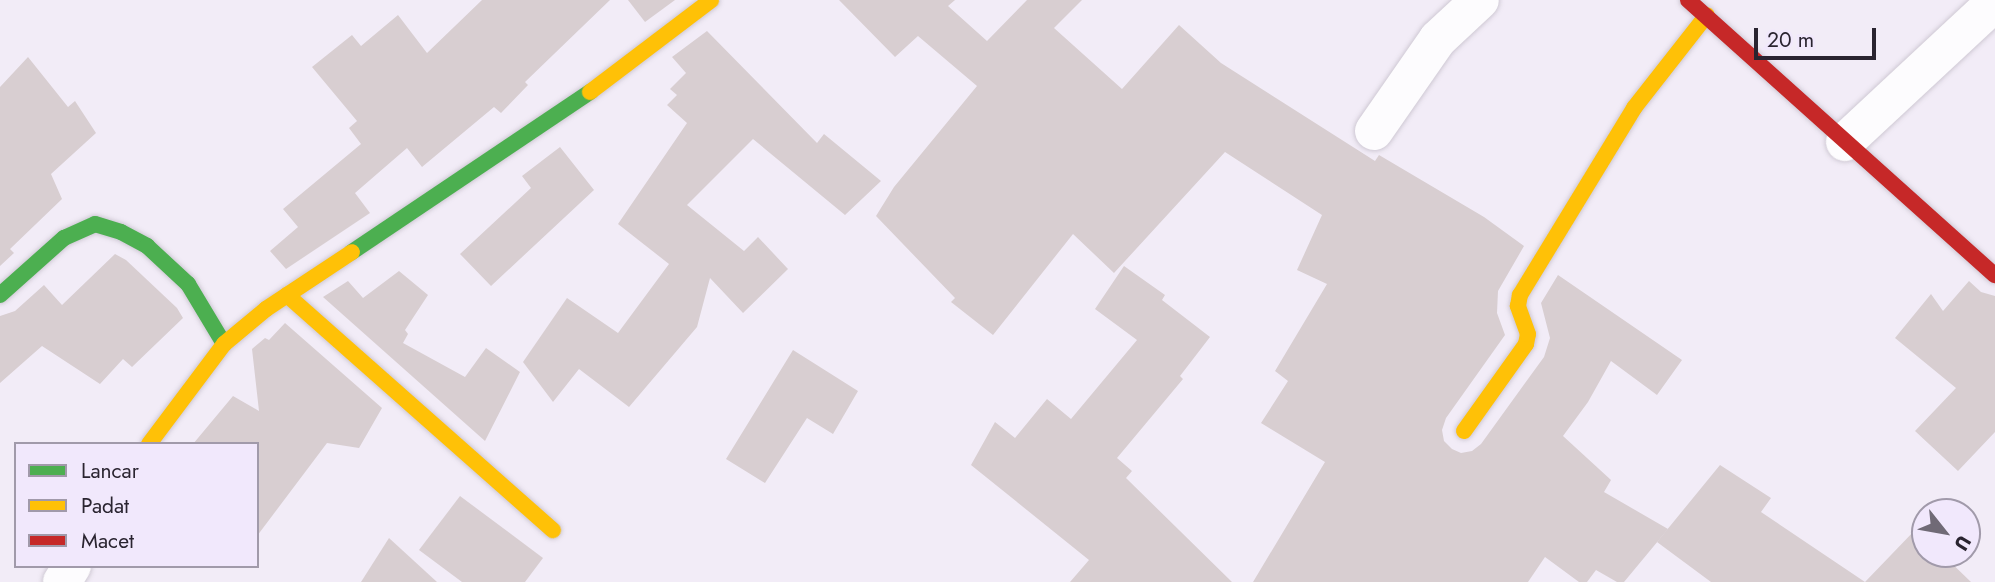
<!DOCTYPE html>
<style>
body{margin:0}
#map{position:relative;width:1995px;height:582px;overflow:hidden;background:#f2ecf7;font-family:Jost,sans-serif}
div>[style]{position:absolute}
[style*='--x']{left:calc(var(--x)*1px);top:calc(var(--y)*1px);width:calc(var(--w)*1px);rotate:calc(var(--a)*1deg)}
.building>*{inset:0;background:#d8ced1}
.roads{filter:drop-shadow(0 0 2px #cfc9d4) drop-shadow(0 0 2px #cfc9d4)}
.street>*{height:38px;margin:-19px;padding:0 19px;transform-origin:19px;border-radius:19px;background:#fdfcfe}
.fast>*{height:16px;margin:-8px;padding:0 8px;transform-origin:8px;border-radius:8px;background:#4caf50}
.slow>*{height:16px;margin:-8px;padding:0 8px;transform-origin:8px;border-radius:8px;background:#ffc107}
.jam>*{height:16px;margin:-8px;padding:0 8px;transform-origin:8px;border-radius:8px;background:#c62828}
span{translate:-50% -50%;white-space:nowrap;text-align:center;line-height:1.15;-webkit-text-stroke:7px #f1e8fc;paint-order:stroke}
.legend{position:absolute;left:14px;top:442px;width:245px;height:126px;box-sizing:border-box;background:#f1e8fc;border:2px solid #a19aaa;margin:0;padding:9px 12px;list-style:none;font-size:21px;color:#2a2430}
.legend li{display:flex;align-items:center;gap:14px;height:35px}
.legend b{width:35px;border:2px solid #a19aaa}
.north{position:absolute;left:1911px;top:498px;width:70px;height:70px;box-sizing:border-box;background:#f1e8fc;border:2px solid #a19aaa;border-radius:50%;rotate:121deg;font-size:19px;font-weight:700;line-height:28px;text-align:center;color:#2a2430}
.north::after{content:'';display:block;margin:auto;width:24px;height:32px;background:#706a76;clip-path:polygon(50% 0,100% 100%,50% 72%,0 100%)}
.scale{position:absolute;left:1754px;top:28px;width:122px;height:32px;box-sizing:border-box;border:4px solid #2a2430;border-top:0;padding-left:9px;font-size:21px;line-height:24px;white-space:nowrap;color:#2a2430;-webkit-text-stroke:5px #f1e8fc;paint-order:stroke}
</style>
<div id="map">
<div class="building">
<i style="clip-path:polygon(482px 0,610px 0,525px 82px,528px 85px,501px 113px,494px 107px,422px 167px,407px 148px,355px 193px,370px 213px,286px 269px,270px 251px,298px 227px,283px 209px,361px 144px,349px 128px,357px 121px,312px 67px,352px 35px,361px 46px,398px 15px,427px 53px)"></i>
<i style="clip-path:polygon(628px 0,675px 0,645px 22px)"></i>
<i style="clip-path:polygon(839px 0,955px 0,948px 6px,987px 41px,1027px 0,1082px 0,1054px 28px,1122px 89px,1179px 25px,1221px 63px,1375px 161px,1379px 155px,1484px 217px,1524px 246px,1498px 291px,1497px 313px,1505px 335px,1446px 418px,1442px 430px,1444px 441px,1452px 449px,1461px 453px,1472px 451px,1481px 444px,1544px 357px,1550px 338px,1541px 303px,1558px 275px,1682px 360px,1657px 395px,1611px 361px,1588px 402px,1563px 436px,1611px 480px,1604px 492px,1668px 529px,1624px 582px,1617px 582px,1596px 570px,1587px 582px,1579px 582px,1545px 557px,1528px 582px,1253px 582px,1325px 462px,1261px 423px,1288px 381px,1275px 371px,1327px 284px,1297px 270px,1322px 215px,1225px 152px,1114px 273px,1073px 234px,993px 335px,951px 302px,955px 298px,876px 216px,894px 187px,977px 86px,918px 36px,895px 57px)"></i>
<i style="clip-path:polygon(707px 31px,817px 143px,824px 134px,881px 181px,845px 215px,753px 139px,687px 205px,744px 251px,758px 237px,788px 269px,743px 313px,710px 278px,697px 327px,629px 407px,579px 369px,553px 402px,523px 362px,567px 298px,618px 333px,669px 264px,618px 224px,687px 123px,667px 105px,677px 95px,670px 89px,686px 73px,672px 57px)"></i>
<i style="clip-path:polygon(28px 57px,68px 107px,75px 101px,96px 133px,51px 174px,62px 199px,10px 249px,14px 253px,0 266px,0 87px)"></i>
<i style="clip-path:polygon(560px 147px,594px 190px,491px 286px,460px 254px,531px 188px,522px 176px)"></i>
<i style="clip-path:polygon(115px 254px,126px 260px,177px 308px,183px 318px,132px 367px,123px 359px,100px 384px,42px 346px,0 383px,0 316px,15px 311px,44px 285px,62px 305px)"></i>
<i style="clip-path:polygon(1124px 266px,1165px 295px,1162px 300px,1210px 337px,1180px 376px,1183px 379px,1117px 458px,1132px 471px,1126px 478px,1232px 582px,1070px 582px,1089px 560px,971px 465px,995px 422px,1015px 438px,1047px 399px,1071px 419px,1137px 340px,1095px 309px)"></i>
<i style="clip-path:polygon(399px 271px,428px 295px,405px 330px,408px 334px,403px 343px,465px 377px,486px 348px,520px 372px,485px 441px,323px 297px,348px 281px,363px 298px)"></i>
<i style="clip-path:polygon(1969px 281px,1981px 292px,1995px 296px,1995px 432px,1958px 471px,1915px 431px,1956px 388px,1895px 338px,1931px 294px,1943px 311px)"></i>
<i style="clip-path:polygon(285px 323px,382px 408px,359px 448px,327px 443px,257px 536px,257px 444px,193px 444px,233px 396px,259px 411px,252px 349px,265px 338px,269px 340px)"></i>
<i style="clip-path:polygon(793px 350px,858px 391px,833px 434px,807px 418px,765px 483px,726px 459px)"></i>
<i style="clip-path:polygon(1720px 465px,1771px 498px,1761px 512px,1865px 582px,1916px 529px,1925px 538px,1925px 554px,1942px 554px,1971px 582px,1711px 582px,1657px 542px)"></i>
<i style="clip-path:polygon(460px 496px,543px 558px,525px 582px,462px 582px,419px 550px)"></i>
<i style="clip-path:polygon(389px 538px,437px 582px,361px 582px)"></i>
</div>
<div class="roads">
<div class="street">
<i style="--x:1374;--y:131;--w:112;--a:-55.2"></i>
<i style="--x:1438;--y:39;--w:57;--a:-42.9"></i>
<i style="--x:1845;--y:142;--w:205;--a:-43"></i>
<i style="--x:62;--y:582;--w:19;--a:-58"></i>
</div>
<div class="fast">
<i style="--x:352;--y:252;--w:287;--a:-33.9"></i>
<i style="--x:0;--y:295;--w:86;--a:-41.7"></i>
<i style="--x:64;--y:238;--w:34;--a:-24"></i>
<i style="--x:95;--y:224;--w:27;--a:17"></i>
<i style="--x:121;--y:232;--w:30;--a:28"></i>
<i style="--x:147;--y:246;--w:56;--a:42.8"></i>
<i style="--x:188;--y:284;--w:70;--a:59"></i>
</div>
<div class="slow">
<i style="--x:590;--y:92;--w:152;--a:-37.2"></i>
<i style="--x:287;--y:295;--w:355;--a:41.5"></i>
<i style="--x:1464;--y:431;--w:107;--a:-54.5"></i>
<i style="--x:1526;--y:344;--w:10;--a:-79"></i>
<i style="--x:1528;--y:334;--w:30;--a:-110"></i>
<i style="--x:1518;--y:306;--w:11;--a:-80"></i>
<i style="--x:1520;--y:295;--w:219;--a:-58.6"></i>
<i style="--x:1634;--y:108;--w:118;--a:-51.9"></i>
<i style="--x:149;--y:444;--w:125;--a:-53.1"></i>
<i style="--x:224;--y:344;--w:55;--a:-39.8"></i>
<i style="--x:266;--y:309;--w:103;--a:-33.5"></i>
</div>
<div class="jam">
<i style="--x:1688;--y:0;--w:412;--a:41.9"></i>
</div>
</div>
<ul class="legend">
<li><b style="height:9px;background:#4caf50"></b>Lancar</li>
<li><b style="height:9px;background:#ffc107"></b>Padat</li>
<li><b style="height:9px;background:#c62828"></b>Macet</li>
</ul>
<div class="north">U</div>
<div class="scale">20 m</div>
</div>
